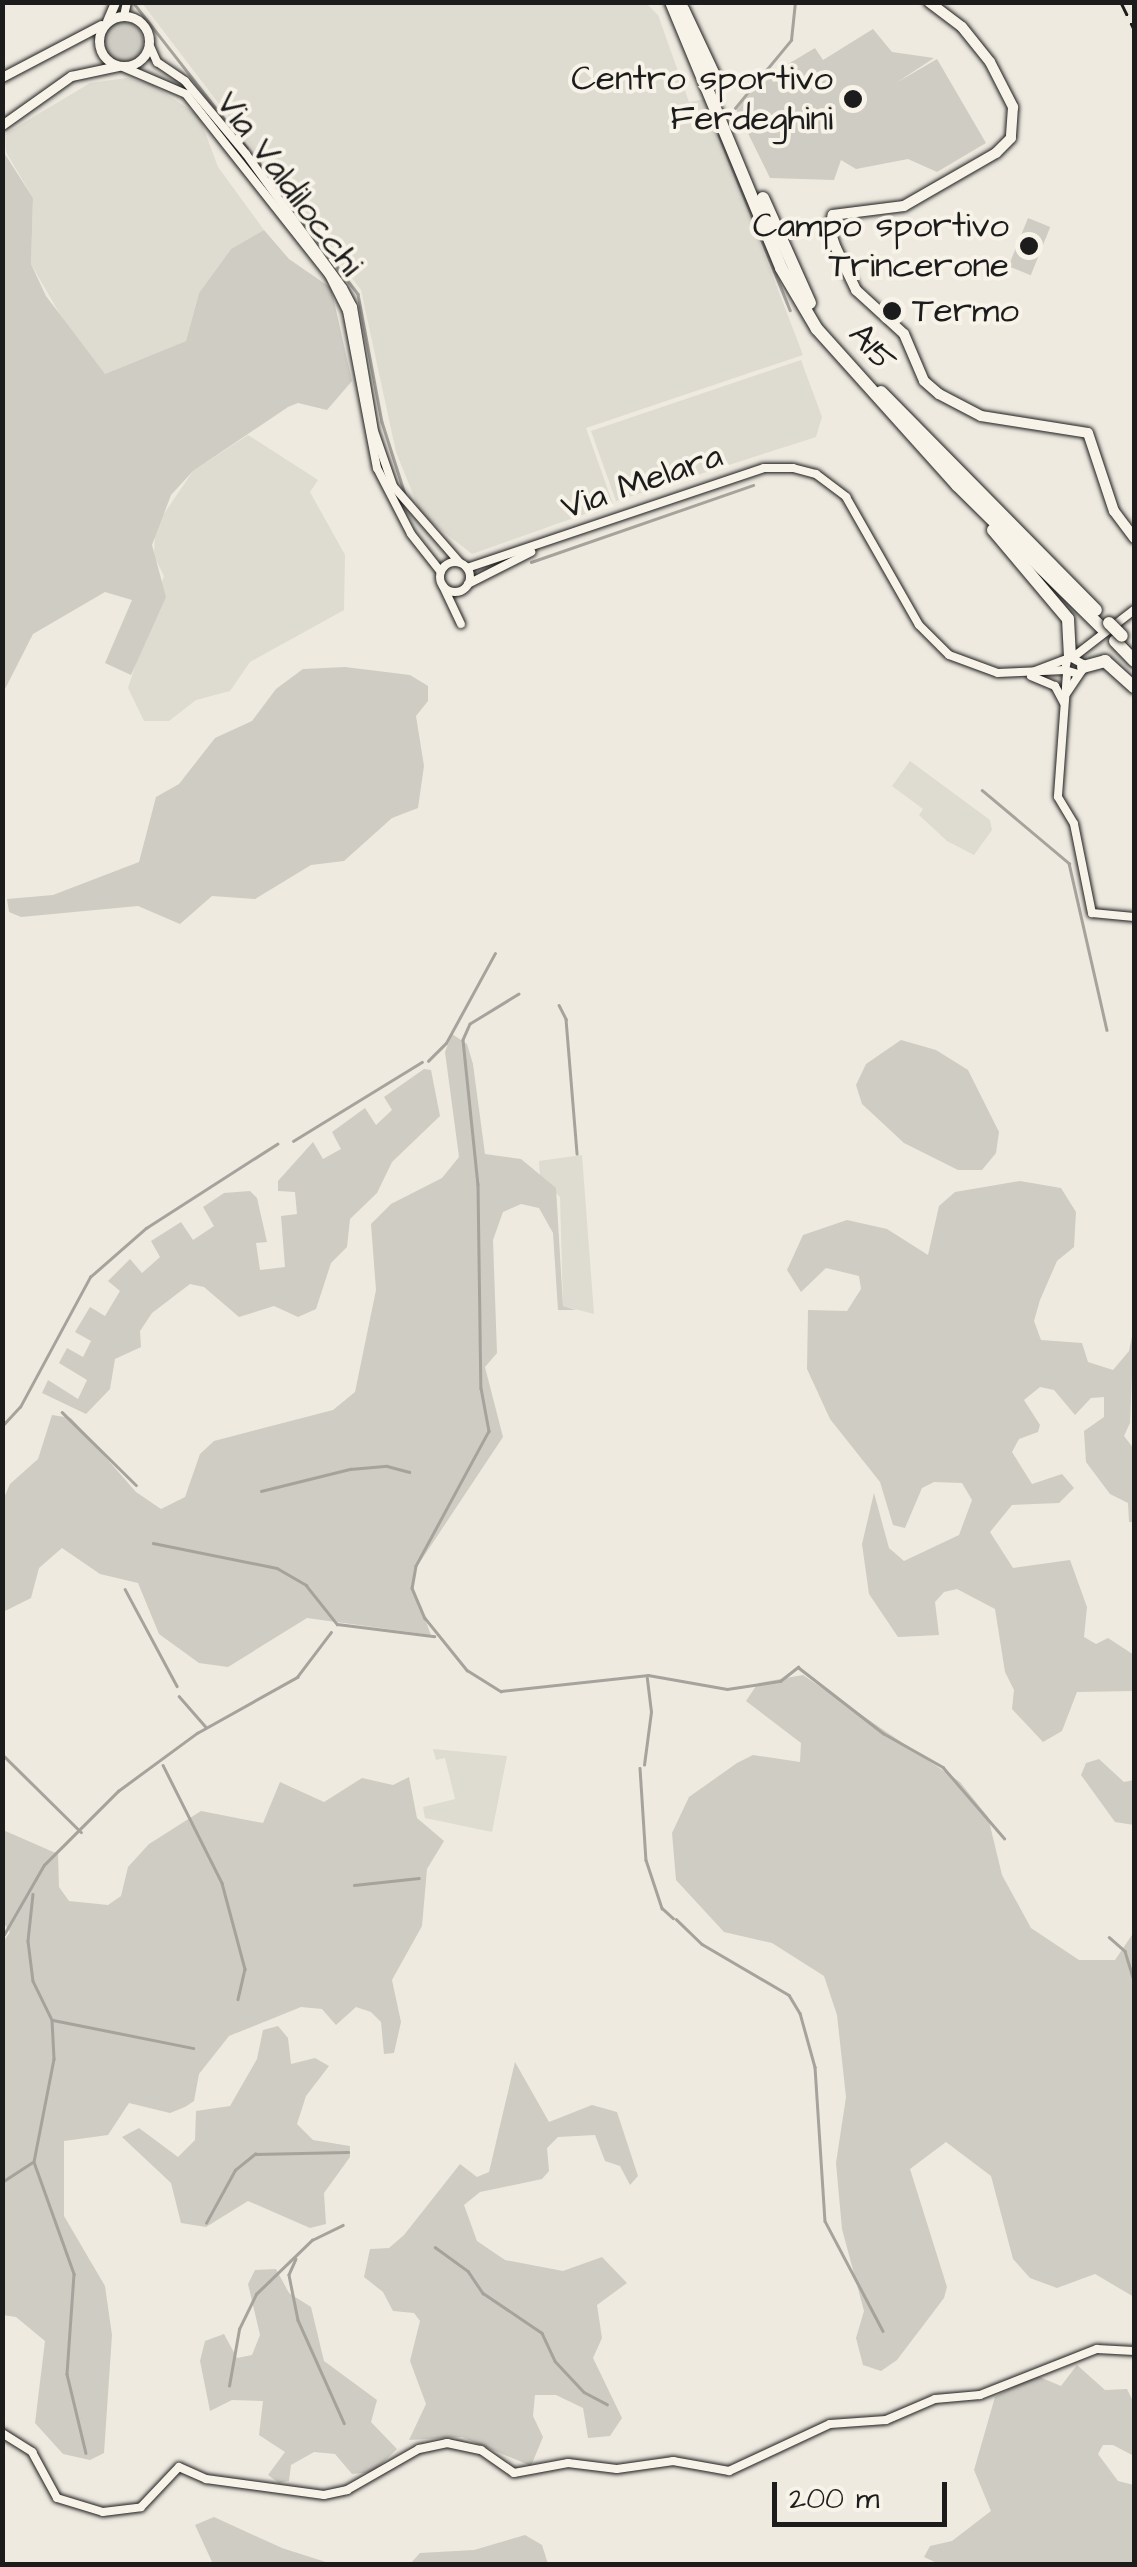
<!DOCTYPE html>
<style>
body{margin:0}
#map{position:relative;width:1137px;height:2567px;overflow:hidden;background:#eeeae0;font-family:"Architects Daughter",sans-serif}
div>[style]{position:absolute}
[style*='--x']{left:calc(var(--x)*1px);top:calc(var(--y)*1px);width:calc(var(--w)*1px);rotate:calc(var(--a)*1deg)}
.built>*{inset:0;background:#dedbd1}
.green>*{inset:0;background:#cfccc3;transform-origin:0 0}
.round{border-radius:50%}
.stream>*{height:2.5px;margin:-1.25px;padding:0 1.25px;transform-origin:1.25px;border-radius:1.25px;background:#a6a39d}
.roads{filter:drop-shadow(0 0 2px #1c1c1c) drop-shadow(0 0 2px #1c1c1c)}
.tertiary>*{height:8px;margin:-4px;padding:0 4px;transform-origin:4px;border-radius:4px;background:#f7f3e8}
.tertiary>.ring{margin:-4px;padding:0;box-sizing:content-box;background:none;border:8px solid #f7f3e8;border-radius:50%}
.secondary>*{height:9px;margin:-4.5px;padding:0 4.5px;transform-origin:4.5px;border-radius:4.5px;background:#f7f3e8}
.secondary>.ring{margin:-4.5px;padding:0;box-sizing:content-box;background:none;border:9px solid #f7f3e8;border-radius:50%}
.primary>*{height:10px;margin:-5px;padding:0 5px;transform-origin:5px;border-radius:5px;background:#f7f3e8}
.motorway>*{height:12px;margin:-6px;padding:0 6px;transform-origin:6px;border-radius:6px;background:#f7f3e8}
.rail>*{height:2.5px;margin-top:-1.25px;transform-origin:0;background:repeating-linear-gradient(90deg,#1c1c1c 0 15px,transparent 0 23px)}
.bridges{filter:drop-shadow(0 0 2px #1c1c1c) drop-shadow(0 0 2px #1c1c1c)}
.motorway-bridge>*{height:12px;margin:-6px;padding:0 6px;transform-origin:6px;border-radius:6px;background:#f7f3e8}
.dots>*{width:28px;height:28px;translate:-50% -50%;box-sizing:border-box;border:5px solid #f7f3e8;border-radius:50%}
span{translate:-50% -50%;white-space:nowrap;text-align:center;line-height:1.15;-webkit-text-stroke:8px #f7f3e8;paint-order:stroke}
.poi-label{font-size:35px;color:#1c1c1c}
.right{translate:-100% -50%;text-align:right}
.left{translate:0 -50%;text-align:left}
.street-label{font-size:35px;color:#1c1c1c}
.frame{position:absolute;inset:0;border:5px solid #1c1c1c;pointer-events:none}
.scale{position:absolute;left:772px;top:2482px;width:175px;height:45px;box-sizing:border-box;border:5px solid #1c1c1c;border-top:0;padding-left:12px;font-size:30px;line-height:35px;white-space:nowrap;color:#1c1c1c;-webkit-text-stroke:8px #f7f3e8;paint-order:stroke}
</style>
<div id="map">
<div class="built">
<i style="clip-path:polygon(142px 3px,646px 3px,658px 15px,689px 102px,705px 99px,803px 355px,586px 428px,613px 504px,472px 554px,421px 514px,396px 452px,361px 290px)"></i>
<i style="clip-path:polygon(127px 78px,153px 85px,199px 116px,218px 167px,264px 230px,231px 249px,199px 293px,186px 341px,105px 374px,81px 351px,31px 264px,33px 198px,6px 152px,5px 134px,90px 83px)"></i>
<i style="clip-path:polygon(801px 360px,822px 417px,816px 437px,616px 501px,591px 431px)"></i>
<i style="clip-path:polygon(248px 435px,318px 480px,310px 492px,345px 555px,344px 610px,250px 662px,230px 691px,196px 700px,169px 721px,144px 721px,128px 688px,164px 576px,154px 556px,155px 527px,193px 471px)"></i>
<i style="clip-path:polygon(910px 761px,990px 820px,992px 830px,974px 855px,947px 841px,919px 815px,923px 809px,892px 786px)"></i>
<i style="clip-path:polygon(582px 1155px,594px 1314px,563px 1306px,560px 1197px,540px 1177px,539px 1161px)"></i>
<i style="clip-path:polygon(433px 1749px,507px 1756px,492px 1832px,425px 1818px,423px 1807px,455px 1799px,445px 1758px,436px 1760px)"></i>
</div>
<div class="green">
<i class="round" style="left:103px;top:22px;width:40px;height:40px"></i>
<i style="clip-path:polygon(873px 29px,892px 52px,934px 58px,896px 83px,937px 59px,986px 143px,937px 172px,908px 159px,856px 169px,841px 160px,834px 180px,770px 178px,736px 109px,763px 79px,815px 48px,823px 60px)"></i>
<i style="clip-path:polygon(3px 151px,33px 198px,31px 264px,46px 296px,105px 374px,186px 341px,199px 293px,231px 249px,264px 230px,289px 259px,331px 288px,352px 381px,327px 410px,298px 403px,288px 407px,193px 471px,171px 495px,152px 545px,166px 597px,131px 675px,105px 663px,132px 600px,105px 592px,33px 634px,3px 693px)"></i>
<i style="left:1028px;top:218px;width:24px;height:52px;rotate:22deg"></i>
<i style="clip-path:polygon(345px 667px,410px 675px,428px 686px,428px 701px,416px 716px,424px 766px,418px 808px,392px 818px,344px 861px,311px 865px,255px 899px,212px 896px,180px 924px,138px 906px,21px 917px,9px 912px,7px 899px,53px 895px,139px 862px,156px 797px,179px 784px,215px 738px,252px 721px,276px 689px,303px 669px)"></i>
<i style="clip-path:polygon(452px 1034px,467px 1044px,473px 1064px,485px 1154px,521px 1159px,556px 1188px,563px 1306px,576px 1310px,558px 1310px,553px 1233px,539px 1208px,521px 1204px,503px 1212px,493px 1240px,497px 1353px,485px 1367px,503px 1437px,416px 1568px,413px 1587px,431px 1635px,307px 1618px,228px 1667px,199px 1663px,159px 1634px,138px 1583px,100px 1574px,62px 1548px,39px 1568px,31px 1598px,3px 1612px,3px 1500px,10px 1484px,38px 1459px,52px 1415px,71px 1418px,136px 1492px,161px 1509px,185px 1497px,200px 1454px,214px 1441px,333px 1410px,355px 1392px,376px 1290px,371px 1224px,391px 1204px,442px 1178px,459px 1157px,445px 1052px)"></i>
<i style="clip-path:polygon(901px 1040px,936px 1050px,968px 1070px,999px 1132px,996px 1153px,982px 1170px,958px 1170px,904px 1143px,862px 1104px,856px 1085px,866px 1064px)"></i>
<i style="clip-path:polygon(424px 1069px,431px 1070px,440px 1116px,392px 1162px,377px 1193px,350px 1219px,347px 1247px,331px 1263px,316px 1309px,298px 1317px,274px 1306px,239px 1317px,204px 1287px,190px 1284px,152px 1313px,140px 1331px,141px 1347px,115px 1359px,110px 1389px,86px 1414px,42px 1393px,48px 1380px,78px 1399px,87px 1380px,59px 1363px,67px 1348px,83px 1357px,91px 1341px,75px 1332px,90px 1307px,105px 1316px,120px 1291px,108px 1281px,130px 1259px,142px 1273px,160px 1257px,151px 1241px,181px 1222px,193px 1240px,214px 1226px,203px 1207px,224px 1193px,250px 1191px,257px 1198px,267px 1242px,256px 1243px,260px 1270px,285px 1267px,281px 1216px,297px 1214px,295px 1192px,278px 1191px,278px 1181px,313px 1142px,323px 1159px,341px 1149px,332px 1132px,365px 1108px,376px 1125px,392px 1110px,384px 1097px)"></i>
<i style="clip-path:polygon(1020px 1181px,1061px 1188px,1076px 1212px,1074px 1247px,1057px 1261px,1040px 1300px,1034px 1321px,1041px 1340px,1082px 1343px,1088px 1362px,1113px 1370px,1129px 1351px,1134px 1327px,1130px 1423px,1124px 1436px,1134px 1449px,1134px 1522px,1129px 1522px,1128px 1503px,1110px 1494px,1086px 1462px,1084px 1431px,1104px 1417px,1104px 1397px,1091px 1398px,1075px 1415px,1054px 1390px,1040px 1387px,1024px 1400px,1040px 1425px,1038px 1432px,1019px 1439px,1012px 1452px,1032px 1484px,1062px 1474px,1074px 1488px,1059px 1503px,1012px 1505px,990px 1532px,1013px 1568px,1070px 1560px,1087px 1607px,1084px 1637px,1096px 1644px,1108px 1638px,1134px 1655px,1134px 1691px,1077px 1692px,1062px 1731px,1043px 1742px,1012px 1709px,1014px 1690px,1005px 1672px,995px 1609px,957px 1589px,944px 1592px,935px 1602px,939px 1635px,898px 1637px,869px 1594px,862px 1544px,874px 1493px,889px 1548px,904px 1561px,959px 1535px,972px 1500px,962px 1483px,934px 1482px,922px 1488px,905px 1528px,893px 1525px,880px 1482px,830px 1419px,807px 1369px,808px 1310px,847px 1311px,861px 1289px,859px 1276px,826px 1268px,801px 1292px,787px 1270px,803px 1235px,847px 1220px,887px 1229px,928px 1255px,939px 1206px,955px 1192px)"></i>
<i style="clip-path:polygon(803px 1675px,960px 1782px,988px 1817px,1002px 1875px,1031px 1928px,1079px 1960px,1115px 1960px,1134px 1932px,1134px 2297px,1095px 2274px,1057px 2288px,1030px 2278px,1013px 2259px,991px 2176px,946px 2142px,910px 2169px,947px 2287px,944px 2298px,897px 2360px,881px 2371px,863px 2365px,856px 2338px,864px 2311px,842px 2229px,836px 2163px,846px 2097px,837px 2015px,824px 1976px,772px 1943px,724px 1932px,676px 1880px,672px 1833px,689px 1797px,737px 1763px,753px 1755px,800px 1762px,801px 1743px,746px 1701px,758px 1683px)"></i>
<i style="clip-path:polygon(1099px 1759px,1124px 1782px,1134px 1780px,1134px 1825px,1115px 1822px,1081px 1775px,1086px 1763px)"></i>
<i style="clip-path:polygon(409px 1777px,417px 1818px,444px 1841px,427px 1869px,422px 1926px,392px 1980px,401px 2022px,394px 2053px,384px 2054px,381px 2022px,371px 2012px,356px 2007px,336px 2025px,322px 2009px,301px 2007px,229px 2036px,199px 2074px,194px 2101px,185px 2107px,170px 2113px,129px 2103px,108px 2135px,64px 2141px,64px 2216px,105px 2286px,112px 2335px,104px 2453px,90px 2460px,63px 2454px,35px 2423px,45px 2341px,16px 2317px,3px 2315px,2px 1944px,10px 1932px,3px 1922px,3px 1830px,58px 1854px,59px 1887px,69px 1901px,108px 1905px,121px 1896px,128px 1867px,149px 1844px,201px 1811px,263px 1823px,280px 1782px,324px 1802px,362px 1778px,393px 1785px)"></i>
<i style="clip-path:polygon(278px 2026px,288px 2038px,291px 2064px,315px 2058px,329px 2066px,306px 2096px,297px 2124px,313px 2140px,350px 2146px,350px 2157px,324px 2193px,326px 2224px,310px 2228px,248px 2201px,206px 2227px,181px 2223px,171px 2183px,122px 2137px,139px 2128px,178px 2157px,195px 2140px,196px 2111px,230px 2106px,257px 2059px,263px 2030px)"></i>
<i style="clip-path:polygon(515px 2062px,549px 2122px,592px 2105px,617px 2112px,638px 2176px,630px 2185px,620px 2166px,605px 2161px,595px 2135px,558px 2137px,547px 2148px,549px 2171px,542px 2179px,480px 2192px,464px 2205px,477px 2241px,505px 2260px,563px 2271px,602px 2257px,627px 2283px,597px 2305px,602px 2338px,593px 2358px,622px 2418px,610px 2436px,588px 2438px,583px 2408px,556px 2395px,535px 2395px,533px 2416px,543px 2437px,531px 2466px,462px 2437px,409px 2440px,426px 2404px,410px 2361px,420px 2321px,414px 2313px,393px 2311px,383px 2292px,364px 2277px,370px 2249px,389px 2248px,404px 2235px,460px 2164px,477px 2177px,489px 2172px)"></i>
<i style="clip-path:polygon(276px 2269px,289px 2293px,311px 2307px,324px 2361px,377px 2400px,371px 2422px,397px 2449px,373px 2472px,352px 2474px,335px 2454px,314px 2452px,291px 2465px,289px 2481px,279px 2483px,268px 2475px,285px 2452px,259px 2435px,263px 2401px,232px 2400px,210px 2411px,200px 2361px,205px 2341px,224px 2334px,237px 2358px,252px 2355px,260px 2335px,248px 2284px,255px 2270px)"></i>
<i style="clip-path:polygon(1077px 2365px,1105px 2390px,1127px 2389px,1134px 2403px,1134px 2456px,1113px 2445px,1103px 2445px,1098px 2454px,1118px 2481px,1134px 2485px,1134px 2564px,939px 2564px,924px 2557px,930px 2546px,952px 2541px,991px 2511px,974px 2470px,995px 2397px,1035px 2375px,1061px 2386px)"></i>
<i style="clip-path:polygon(214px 2517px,282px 2548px,332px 2564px,213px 2564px,195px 2525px)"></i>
<i style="clip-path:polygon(525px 2535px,542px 2545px,548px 2564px,410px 2564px,420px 2553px,474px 2550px)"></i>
</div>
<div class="stream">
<i style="--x:133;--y:2;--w:185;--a:52"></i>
<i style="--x:735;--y:108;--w:88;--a:-50.5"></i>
<i style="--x:791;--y:40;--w:38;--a:-84"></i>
<i style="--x:719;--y:135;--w:189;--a:67.9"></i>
<i style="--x:253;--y:155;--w:174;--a:52.9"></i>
<i style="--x:358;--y:294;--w:130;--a:79.4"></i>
<i style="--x:382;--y:422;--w:79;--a:72.3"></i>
<i style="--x:531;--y:562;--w:235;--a:-19.1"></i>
<i style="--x:982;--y:790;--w:114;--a:40"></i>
<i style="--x:1069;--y:863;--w:171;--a:77.2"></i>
<i style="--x:519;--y:994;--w:57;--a:148.5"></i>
<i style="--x:470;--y:1024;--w:17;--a:114"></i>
<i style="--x:463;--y:1040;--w:145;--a:84.1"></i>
<i style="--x:478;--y:1184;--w:204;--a:89.2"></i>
<i style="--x:481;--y:1388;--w:44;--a:79.5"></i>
<i style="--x:489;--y:1431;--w:153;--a:118.4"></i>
<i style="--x:416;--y:1566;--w:22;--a:100"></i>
<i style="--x:412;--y:1588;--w:33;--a:67"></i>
<i style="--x:425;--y:1618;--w:67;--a:51.1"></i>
<i style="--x:467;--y:1670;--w:40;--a:32"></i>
<i style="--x:501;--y:1691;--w:148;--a:-6.2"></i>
<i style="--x:648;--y:1675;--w:80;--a:10"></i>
<i style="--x:727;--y:1689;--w:54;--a:-8.6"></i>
<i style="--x:780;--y:1681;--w:23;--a:-38"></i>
<i style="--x:798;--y:1667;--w:108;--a:37.8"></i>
<i style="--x:883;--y:1733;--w:69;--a:29.5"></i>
<i style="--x:943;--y:1767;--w:94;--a:49.3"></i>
<i style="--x:559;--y:1005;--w:16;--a:63"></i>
<i style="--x:566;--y:1019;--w:135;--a:85.3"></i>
<i style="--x:428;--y:1061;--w:25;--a:-45"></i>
<i style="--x:446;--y:1043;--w:102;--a:-61.4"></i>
<i style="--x:293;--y:1141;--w:151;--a:-31.5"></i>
<i style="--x:62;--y:1412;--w:104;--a:44.6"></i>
<i style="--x:2;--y:1426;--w:26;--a:-47"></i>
<i style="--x:20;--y:1407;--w:148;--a:-61.7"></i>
<i style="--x:90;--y:1277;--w:74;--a:-41.2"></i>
<i style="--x:146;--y:1228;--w:156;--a:-32.7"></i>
<i style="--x:261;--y:1491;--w:92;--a:-13.9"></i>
<i style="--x:350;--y:1469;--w:37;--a:-5"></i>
<i style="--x:387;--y:1466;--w:23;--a:15"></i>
<i style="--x:153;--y:1543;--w:126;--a:11.4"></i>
<i style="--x:277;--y:1568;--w:34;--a:30"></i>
<i style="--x:306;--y:1585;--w:50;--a:51.5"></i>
<i style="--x:337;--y:1624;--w:98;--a:7.1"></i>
<i style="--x:125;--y:1589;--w:110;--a:61.8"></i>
<i style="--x:179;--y:1696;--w:41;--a:48.9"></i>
<i style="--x:2;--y:1754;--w:111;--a:44.6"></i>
<i style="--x:163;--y:1765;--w:132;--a:63.4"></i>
<i style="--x:222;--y:1883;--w:89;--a:75"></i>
<i style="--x:245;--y:1969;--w:31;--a:103"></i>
<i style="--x:644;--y:1765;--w:53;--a:-82.5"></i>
<i style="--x:651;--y:1712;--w:34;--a:-97"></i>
<i style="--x:640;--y:1768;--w:92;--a:86.3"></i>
<i style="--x:646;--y:1860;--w:51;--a:71.6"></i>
<i style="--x:662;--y:1908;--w:15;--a:42"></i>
<i style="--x:354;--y:1885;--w:65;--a:-6.1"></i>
<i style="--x:33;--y:1894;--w:47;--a:96.1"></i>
<i style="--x:28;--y:1941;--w:40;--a:82.9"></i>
<i style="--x:33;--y:1981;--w:43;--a:64"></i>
<i style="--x:52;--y:2020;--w:39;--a:87"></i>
<i style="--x:54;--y:2059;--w:105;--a:101"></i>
<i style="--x:34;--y:2162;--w:119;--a:70.3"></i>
<i style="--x:74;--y:2274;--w:100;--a:94"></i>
<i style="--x:67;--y:2374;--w:81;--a:76.5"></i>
<i style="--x:676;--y:1919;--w:36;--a:44"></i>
<i style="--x:702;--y:1944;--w:101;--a:30.4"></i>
<i style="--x:789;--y:1995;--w:21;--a:59"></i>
<i style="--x:800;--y:2013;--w:56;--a:74.5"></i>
<i style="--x:815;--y:2067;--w:154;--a:86.3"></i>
<i style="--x:825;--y:2221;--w:124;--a:62.2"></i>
<i style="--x:1109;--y:1937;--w:21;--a:41"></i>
<i style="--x:1125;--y:1951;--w:30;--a:73"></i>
<i style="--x:2;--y:1938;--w:84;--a:-60.1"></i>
<i style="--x:44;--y:1865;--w:105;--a:-45"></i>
<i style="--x:118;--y:1791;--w:98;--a:-36.3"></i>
<i style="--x:197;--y:1733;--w:115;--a:-29.2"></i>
<i style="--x:297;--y:1677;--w:56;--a:-52.9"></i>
<i style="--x:53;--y:2020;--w:143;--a:11.3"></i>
<i style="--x:2;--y:2182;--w:37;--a:-33"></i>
<i style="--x:206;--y:2223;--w:60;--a:-61.3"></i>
<i style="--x:235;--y:2170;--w:26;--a:-39"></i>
<i style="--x:255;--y:2154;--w:93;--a:-1.2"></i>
<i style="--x:435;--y:2247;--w:41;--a:36"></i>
<i style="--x:468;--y:2271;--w:27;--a:56"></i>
<i style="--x:483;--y:2293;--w:71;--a:34.1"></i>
<i style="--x:542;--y:2333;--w:31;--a:65"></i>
<i style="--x:555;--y:2361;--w:42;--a:46.9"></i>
<i style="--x:584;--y:2392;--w:26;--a:28"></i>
<i style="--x:296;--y:2259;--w:17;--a:114"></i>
<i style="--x:289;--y:2275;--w:46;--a:78.7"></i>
<i style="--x:298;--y:2320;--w:113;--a:65.9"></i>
<i style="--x:229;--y:2386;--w:58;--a:-80"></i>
<i style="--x:239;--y:2329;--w:39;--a:-64"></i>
<i style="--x:256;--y:2294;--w:78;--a:-44"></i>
<i style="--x:312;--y:2240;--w:34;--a:-26"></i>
</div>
<div class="roads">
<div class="tertiary">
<i style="--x:124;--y:16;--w:14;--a:-78"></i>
<i style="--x:149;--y:44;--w:20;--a:66"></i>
<i style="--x:157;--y:62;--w:34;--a:34"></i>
<i style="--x:185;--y:81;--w:95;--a:50.1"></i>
<i style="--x:246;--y:154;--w:165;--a:54.1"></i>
<i style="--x:343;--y:288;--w:21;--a:62"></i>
<i style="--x:353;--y:307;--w:126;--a:80.4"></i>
<i style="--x:374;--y:431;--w:58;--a:70.9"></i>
<i style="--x:393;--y:486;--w:101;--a:49"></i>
<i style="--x:123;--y:67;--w:69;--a:23.2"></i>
<i style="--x:186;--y:94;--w:231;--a:51.7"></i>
<i style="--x:329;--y:275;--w:40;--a:63.4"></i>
<i style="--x:347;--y:311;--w:160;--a:79.2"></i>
<i style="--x:377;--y:468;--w:74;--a:62.7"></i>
<i style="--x:411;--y:534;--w:48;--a:51.7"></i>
<i class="ring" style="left:440px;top:562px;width:22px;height:22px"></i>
<i style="--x:467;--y:568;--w:313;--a:-18.6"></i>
<i style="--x:764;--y:468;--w:29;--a:0"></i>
<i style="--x:793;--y:468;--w:24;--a:15"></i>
<i style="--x:816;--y:474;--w:38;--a:37"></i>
<i style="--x:846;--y:497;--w:147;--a:60.3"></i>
<i style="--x:919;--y:625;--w:42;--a:45"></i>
<i style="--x:949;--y:655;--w:52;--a:20.2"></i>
<i style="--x:998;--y:673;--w:67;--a:-2.6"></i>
<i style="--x:468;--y:584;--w:71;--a:-26.9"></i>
<i style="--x:443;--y:586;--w:42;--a:64.7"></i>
<i style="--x:1076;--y:655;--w:73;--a:-37.8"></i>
<i style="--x:1035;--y:671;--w:31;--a:-21"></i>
<i style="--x:1067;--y:673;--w:124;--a:94.2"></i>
<i style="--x:1058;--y:797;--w:31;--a:59"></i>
<i style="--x:1074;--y:824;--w:91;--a:78.6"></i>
<i style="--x:1092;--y:913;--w:42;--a:5.4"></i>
<i style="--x:1031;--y:676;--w:26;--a:23"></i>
<i style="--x:1055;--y:686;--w:19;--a:62"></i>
<i style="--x:1066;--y:694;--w:29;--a:-56"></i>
<i style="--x:1082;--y:670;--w:6;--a:-81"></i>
<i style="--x:1083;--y:664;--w:17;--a:-152"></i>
<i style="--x:1068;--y:656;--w:14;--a:102"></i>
<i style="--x:1065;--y:670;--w:14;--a:17"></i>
<i style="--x:2;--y:2433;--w:36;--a:32"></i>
<i style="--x:32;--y:2452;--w:52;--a:61.5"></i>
<i style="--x:57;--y:2498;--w:48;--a:16.9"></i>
<i style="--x:103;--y:2512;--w:38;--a:-7"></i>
<i style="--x:141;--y:2507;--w:55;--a:-46.5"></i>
<i style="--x:179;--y:2467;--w:30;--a:24"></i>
<i style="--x:206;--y:2479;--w:119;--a:7.7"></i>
<i style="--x:324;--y:2495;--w:24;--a:-12"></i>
<i style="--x:347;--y:2490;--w:83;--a:-29.7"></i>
<i style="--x:419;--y:2449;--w:29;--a:-12"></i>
<i style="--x:447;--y:2443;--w:35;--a:12"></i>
<i style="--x:481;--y:2450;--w:40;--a:34.9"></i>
<i style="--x:514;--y:2473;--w:55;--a:-10.5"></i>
<i style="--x:568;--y:2463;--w:49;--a:7"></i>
<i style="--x:617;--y:2469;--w:57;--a:-8.1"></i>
<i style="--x:673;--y:2461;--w:57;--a:10.1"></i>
<i style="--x:729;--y:2471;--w:111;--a:-25"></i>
<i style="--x:830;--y:2424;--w:56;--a:-4.1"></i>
<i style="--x:886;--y:2420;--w:53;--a:-23.2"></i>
<i style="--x:935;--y:2399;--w:45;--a:-5.1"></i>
<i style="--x:980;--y:2395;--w:126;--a:-21.5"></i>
<i style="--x:1097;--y:2349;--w:37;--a:3"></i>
</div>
<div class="secondary">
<i class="ring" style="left:99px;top:16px;width:41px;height:41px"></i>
<i style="--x:107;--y:21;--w:21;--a:-67"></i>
<i style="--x:2;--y:77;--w:112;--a:-27.7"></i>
<i style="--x:2;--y:125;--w:85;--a:-35.4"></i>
<i style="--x:71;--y:76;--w:48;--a:-12"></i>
</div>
<div class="primary">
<i style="--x:929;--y:2;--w:41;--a:37.1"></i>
<i style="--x:962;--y:27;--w:45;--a:51.3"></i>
<i style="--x:990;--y:62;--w:51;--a:62.9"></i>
<i style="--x:1013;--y:107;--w:31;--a:94"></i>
<i style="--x:1011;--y:138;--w:21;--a:135"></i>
<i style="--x:996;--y:153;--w:106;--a:150.1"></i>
<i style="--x:904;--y:206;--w:72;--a:172.8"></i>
<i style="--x:833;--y:215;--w:14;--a:107"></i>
<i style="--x:829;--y:228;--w:21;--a:71"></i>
<i style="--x:836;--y:248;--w:47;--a:64.5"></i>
<i style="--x:856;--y:290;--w:65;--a:42.5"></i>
<i style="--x:904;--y:334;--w:51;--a:66.9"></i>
<i style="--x:924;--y:381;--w:20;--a:41"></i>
<i style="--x:939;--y:394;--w:47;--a:27.6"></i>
<i style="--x:981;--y:416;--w:108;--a:9"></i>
<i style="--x:1088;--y:433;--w:82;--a:71.6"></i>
<i style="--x:1114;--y:511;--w:34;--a:53"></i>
</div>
<div class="motorway">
<i style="--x:671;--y:2;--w:288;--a:67.5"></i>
<i style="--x:781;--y:268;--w:71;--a:59.5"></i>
<i style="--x:817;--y:329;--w:210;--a:48.1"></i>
<i style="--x:957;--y:485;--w:205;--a:44.6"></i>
<i style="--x:683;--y:9;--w:75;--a:64.8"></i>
<i style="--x:763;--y:198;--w:115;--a:65.9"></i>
<i style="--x:881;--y:392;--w:306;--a:45.4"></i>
<i style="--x:993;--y:530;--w:116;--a:49.9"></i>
<i style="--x:1068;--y:619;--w:36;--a:87"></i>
<i style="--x:1115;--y:641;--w:28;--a:46"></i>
<i style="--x:1083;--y:667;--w:23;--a:-15"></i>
<i style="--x:1105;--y:661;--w:39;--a:42"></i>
</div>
</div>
<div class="rail">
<i style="--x:1121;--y:2;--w:30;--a:64"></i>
</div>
<div class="bridges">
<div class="motorway-bridge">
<i style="--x:1109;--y:623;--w:18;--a:45"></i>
</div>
</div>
<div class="dots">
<i style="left:853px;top:99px;background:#1c1c1c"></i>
<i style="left:1029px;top:246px;background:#1c1c1c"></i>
<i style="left:892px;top:311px;background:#1c1c1c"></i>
</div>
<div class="poi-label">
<span class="right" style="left:833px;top:99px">Centro sportivo<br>Ferdeghini</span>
<span class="right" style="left:1009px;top:246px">Campo sportivo<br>Trincerone</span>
<span class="left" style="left:912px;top:311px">Termo</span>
</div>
<div class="street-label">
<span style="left:289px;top:184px;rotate:53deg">Via Valdilocchi</span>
<span style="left:872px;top:348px;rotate:49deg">A15</span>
<span style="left:642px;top:482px;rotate:-19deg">Via Melara</span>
</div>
<div class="frame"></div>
<div class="scale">200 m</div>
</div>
